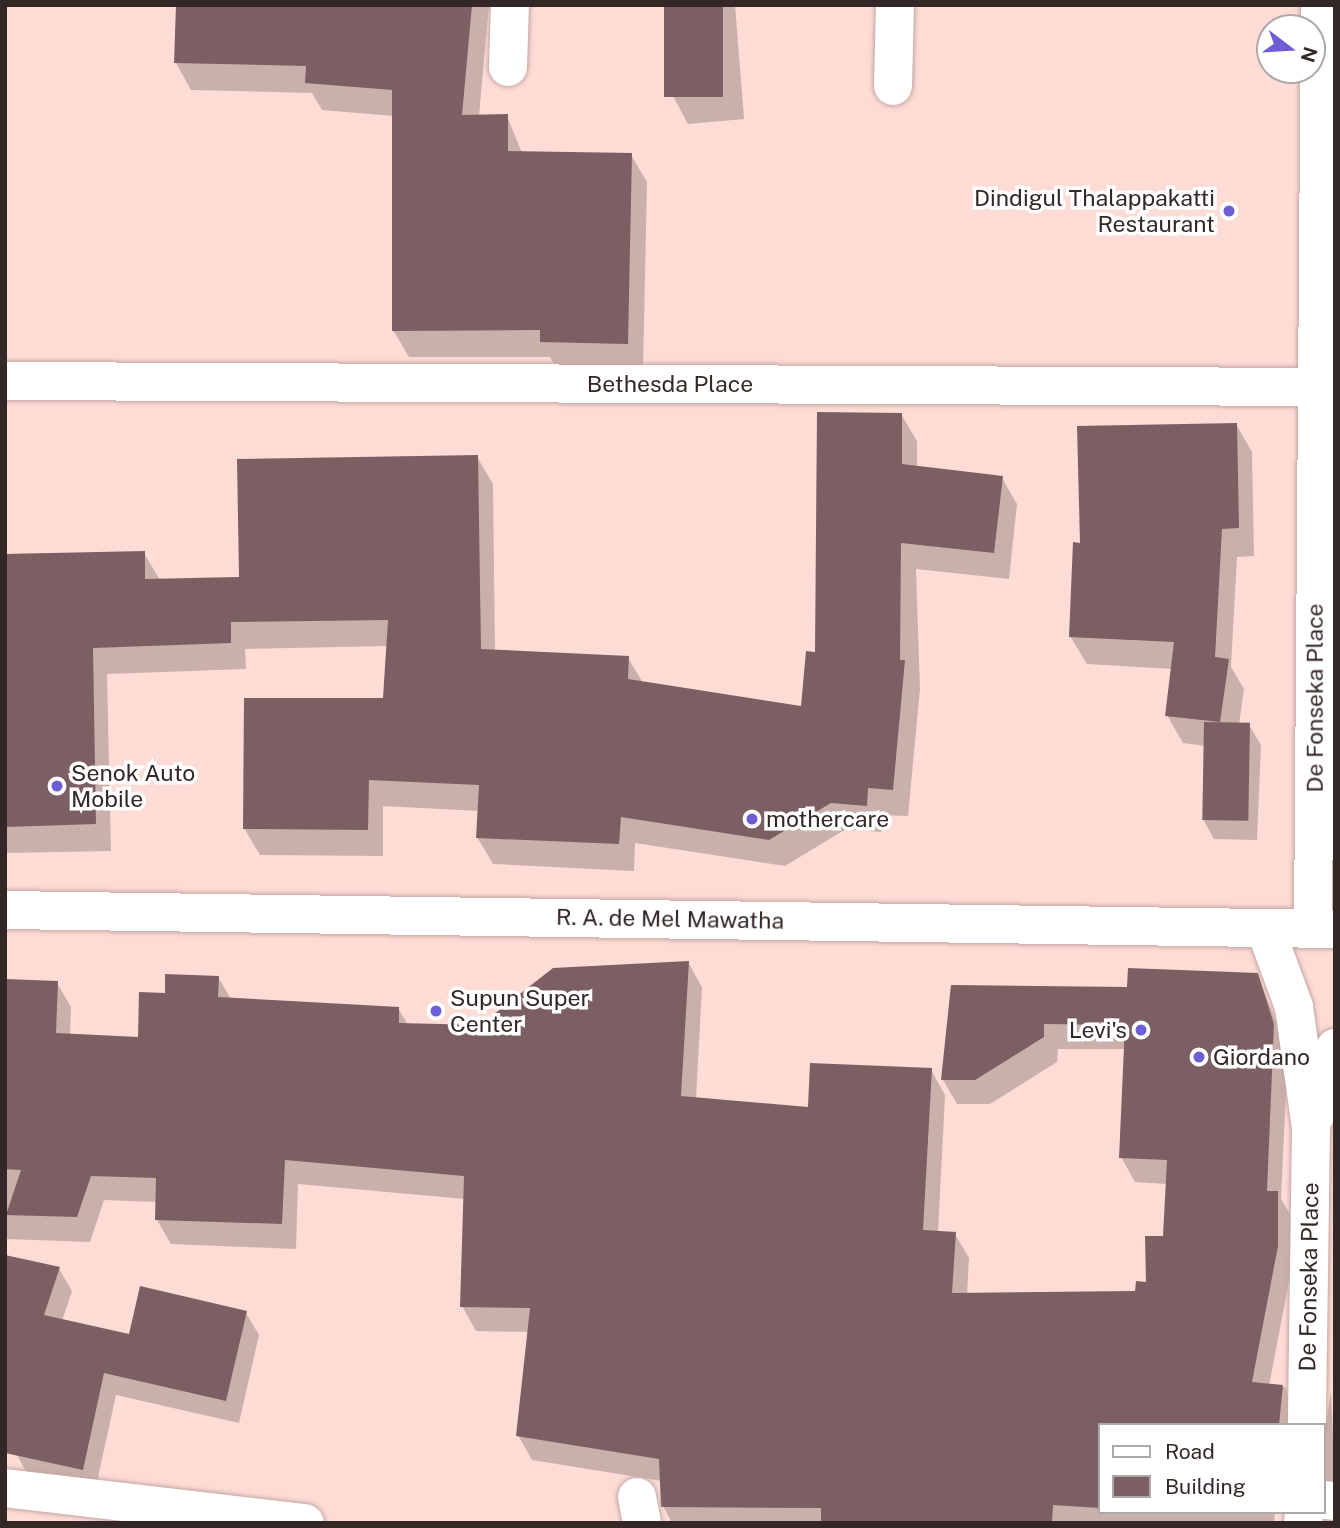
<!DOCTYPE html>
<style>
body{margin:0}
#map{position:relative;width:1340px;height:1528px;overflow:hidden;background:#fddcd6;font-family:"Public Sans",sans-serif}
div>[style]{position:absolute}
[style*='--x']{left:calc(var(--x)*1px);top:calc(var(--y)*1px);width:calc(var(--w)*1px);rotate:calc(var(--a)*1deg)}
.shadow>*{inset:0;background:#0003}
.building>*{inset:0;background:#7b5f63;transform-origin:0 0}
.roads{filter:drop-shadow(0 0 2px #c5a6a0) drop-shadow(0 0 2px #c5a6a0)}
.street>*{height:38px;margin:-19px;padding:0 19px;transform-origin:19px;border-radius:19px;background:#fff}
.secondary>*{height:38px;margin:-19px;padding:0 19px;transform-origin:19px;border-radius:19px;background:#fff}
.highway>*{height:38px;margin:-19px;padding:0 19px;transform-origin:19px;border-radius:19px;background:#fff}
.dots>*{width:19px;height:19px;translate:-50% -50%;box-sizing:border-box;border:4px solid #fff;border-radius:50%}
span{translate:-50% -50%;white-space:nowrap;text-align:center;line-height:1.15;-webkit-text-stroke:7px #fff;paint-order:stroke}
.poi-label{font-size:23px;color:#342826}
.right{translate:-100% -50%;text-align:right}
.left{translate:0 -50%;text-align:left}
.street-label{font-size:23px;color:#342826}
.frame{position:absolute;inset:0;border:7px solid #342826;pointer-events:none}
.legend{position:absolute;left:1098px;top:1423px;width:228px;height:91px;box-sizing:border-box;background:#fff;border:2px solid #aea9a8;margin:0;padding:9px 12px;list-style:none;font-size:21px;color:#342826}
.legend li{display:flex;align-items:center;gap:14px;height:35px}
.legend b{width:35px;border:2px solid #aea9a8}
.north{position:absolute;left:1256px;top:14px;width:70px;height:70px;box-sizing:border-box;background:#fff;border:2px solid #aea9a8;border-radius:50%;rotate:107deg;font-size:19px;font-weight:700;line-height:28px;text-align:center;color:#342826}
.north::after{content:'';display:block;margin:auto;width:24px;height:32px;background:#6d5ed8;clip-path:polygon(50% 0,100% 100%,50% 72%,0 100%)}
</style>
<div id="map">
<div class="shadow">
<i style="clip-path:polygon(177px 5px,489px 5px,479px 116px,507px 116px,522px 153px,631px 155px,647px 182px,643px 371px,557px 369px,550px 357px,409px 357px,393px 330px,394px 116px,322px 110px,312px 93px,191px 90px,176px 63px)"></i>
<i style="clip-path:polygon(666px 5px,735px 5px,744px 119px,688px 124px,673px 96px)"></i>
<i style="clip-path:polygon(901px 414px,917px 441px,917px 468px,1002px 478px,1017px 504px,1009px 579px,916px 569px,920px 689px,908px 816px,882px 815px,881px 832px,846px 829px,785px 866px,635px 843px,634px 871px,493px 864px,477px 837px,479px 811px,383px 806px,383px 856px,260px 855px,244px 828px,385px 700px,388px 646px,245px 649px,246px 669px,107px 674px,111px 851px,5px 853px,5px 554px,144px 553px,160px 580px,241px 578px,477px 457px,493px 484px,495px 651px,628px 658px,643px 683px,803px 708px)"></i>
<i style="clip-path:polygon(1236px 424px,1252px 452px,1254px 556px,1237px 557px,1231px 667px,1244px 689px,1239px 725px,1249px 725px,1261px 745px,1257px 840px,1214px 839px,1203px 819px,1205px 746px,1183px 743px,1167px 715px,1173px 669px,1087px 664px,1070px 636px,1082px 545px)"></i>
<i style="clip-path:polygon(688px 962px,702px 987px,696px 1099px,809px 1109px,931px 1070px,945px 1095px,938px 1233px,955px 1234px,969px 1258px,967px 1295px,1136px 1293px,1147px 1284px,1165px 1238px,1167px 1184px,1135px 1182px,1121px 1157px,1126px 1049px,1058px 1049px,1057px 1062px,990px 1104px,957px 1104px,943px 1080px,952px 987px,1129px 989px,1257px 975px,1288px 1050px,1281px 1199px,1292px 1217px,1291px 1271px,1269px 1386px,1285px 1387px,1299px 1425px,1100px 1425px,1100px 1512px,1275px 1512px,1274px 1523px,672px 1523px,663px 1506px,662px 1481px,532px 1460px,518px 1435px,529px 1332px,476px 1331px,462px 1306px,465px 1199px,298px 1184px,296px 1249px,171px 1244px,157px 1220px,157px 1202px,104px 1200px,90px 1242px,5px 1239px,5px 980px,57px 983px,71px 1007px,70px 1035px,139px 1038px,167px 995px,218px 977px,231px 999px,398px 1008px,408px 1025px,481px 1027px)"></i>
<i style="clip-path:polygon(59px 1269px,72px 1291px,62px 1321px,130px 1336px,246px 1313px,259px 1335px,239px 1423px,116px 1395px,95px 1491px,29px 1477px,5px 1433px)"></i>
<i style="clip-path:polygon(1331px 1392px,1335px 1481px,1324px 1481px,1324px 1436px)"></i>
</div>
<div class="building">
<i style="clip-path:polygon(176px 5px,472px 5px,462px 115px,508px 114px,508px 151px,632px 153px,628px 344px,540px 342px,540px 330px,392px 331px,392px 90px,305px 83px,306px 66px,174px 63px)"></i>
<i style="left:664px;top:5px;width:59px;height:92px"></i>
<i style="clip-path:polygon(817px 412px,902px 413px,902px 464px,1003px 476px,994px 553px,901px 543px,900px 660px,905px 660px,893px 790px,868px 788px,867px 806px,831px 803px,769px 840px,621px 817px,619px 844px,476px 838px,479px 785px,369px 780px,368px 830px,243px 829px,244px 698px,383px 698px,388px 620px,231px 622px,231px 643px,93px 648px,96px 824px,5px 827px,5px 554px,145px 551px,145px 579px,239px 577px,237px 459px,478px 455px,481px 649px,629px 656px,628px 679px,801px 706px,806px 651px,815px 652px)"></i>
<i style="clip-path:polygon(1237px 423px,1239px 528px,1222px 529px,1215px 657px,1229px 659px,1220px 722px,1165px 716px,1174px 642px,1069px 637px,1073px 542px,1080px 543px,1077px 426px)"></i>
<i style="left:1204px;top:722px;width:46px;height:98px;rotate:1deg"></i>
<i style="clip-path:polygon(689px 961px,681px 1096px,808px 1107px,810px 1063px,932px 1068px,923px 1230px,956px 1232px,952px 1293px,1135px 1291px,1136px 1281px,1146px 1282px,1145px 1236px,1163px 1236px,1167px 1160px,1119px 1158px,1125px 1025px,1044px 1024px,1044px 1037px,975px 1080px,941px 1080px,951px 985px,1127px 987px,1128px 968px,1258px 973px,1274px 1024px,1267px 1191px,1278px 1191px,1278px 1246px,1252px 1382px,1283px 1385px,1279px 1425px,1100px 1425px,1100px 1508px,1053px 1505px,1052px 1523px,821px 1523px,821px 1508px,661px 1507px,659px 1459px,516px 1436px,530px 1308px,460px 1307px,464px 1176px,285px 1160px,282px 1224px,155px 1220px,156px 1178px,91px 1176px,77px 1217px,6px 1215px,21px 1170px,5px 1169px,5px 979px,58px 981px,56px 1033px,138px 1037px,139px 992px,165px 993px,165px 974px,219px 976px,218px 997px,399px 1007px,399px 1023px,480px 1025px,553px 968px)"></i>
<i style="clip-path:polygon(5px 1255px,60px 1267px,44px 1315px,129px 1334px,140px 1286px,247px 1311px,226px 1401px,104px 1373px,83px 1470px,5px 1453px)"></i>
</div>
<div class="roads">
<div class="street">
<i style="--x:508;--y:67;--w:62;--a:-88.2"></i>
<i style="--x:893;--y:86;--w:81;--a:-88.6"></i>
<i style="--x:5;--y:381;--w:1330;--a:0.26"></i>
<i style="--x:1313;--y:929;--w:924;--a:-89.57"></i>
<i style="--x:5;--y:1488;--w:302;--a:6.7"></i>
<i style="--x:637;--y:1497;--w:26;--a:79"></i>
<i style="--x:1324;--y:1500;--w:11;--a:5"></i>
</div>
<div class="secondary">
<i style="--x:1265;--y:928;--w:84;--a:69.8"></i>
<i style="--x:1294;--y:1007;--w:122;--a:82"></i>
<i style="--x:1311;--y:1128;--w:297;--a:90.8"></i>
<i style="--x:1315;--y:1116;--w:71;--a:-73.6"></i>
<i style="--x:1303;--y:1523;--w:11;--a:-85"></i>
</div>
<div class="highway">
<i style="--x:5;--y:910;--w:1330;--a:0.82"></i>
</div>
</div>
<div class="dots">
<i style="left:1229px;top:211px;background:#6d5ed8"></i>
<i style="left:57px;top:786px;background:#6d5ed8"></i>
<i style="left:752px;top:819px;background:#6d5ed8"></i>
<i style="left:436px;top:1011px;background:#6d5ed8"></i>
<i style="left:1141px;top:1030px;background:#6d5ed8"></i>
<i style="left:1199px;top:1057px;background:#6d5ed8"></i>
</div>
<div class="poi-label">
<span class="right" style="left:1215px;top:211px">Dindigul Thalappakatti<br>Restaurant</span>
<span class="left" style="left:71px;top:786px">Senok Auto<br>Mobile</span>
<span class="left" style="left:766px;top:819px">mothercare</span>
<span class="left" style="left:450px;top:1011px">Supun Super<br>Center</span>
<span class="right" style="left:1127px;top:1030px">Levi's</span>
<span class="left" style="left:1213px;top:1057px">Giordano</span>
</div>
<div class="street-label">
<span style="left:670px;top:384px">Bethesda Place</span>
<span style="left:1315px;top:698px;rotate:-90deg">De Fonseka Place</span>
<span style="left:670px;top:919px;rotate:1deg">R. A. de Mel Mawatha</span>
<span style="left:1309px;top:1277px;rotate:-89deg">De Fonseka Place</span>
</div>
<div class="frame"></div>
<ul class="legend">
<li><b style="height:9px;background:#fff"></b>Road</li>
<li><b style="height:19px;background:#7b5f63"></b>Building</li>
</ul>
<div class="north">N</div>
</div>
